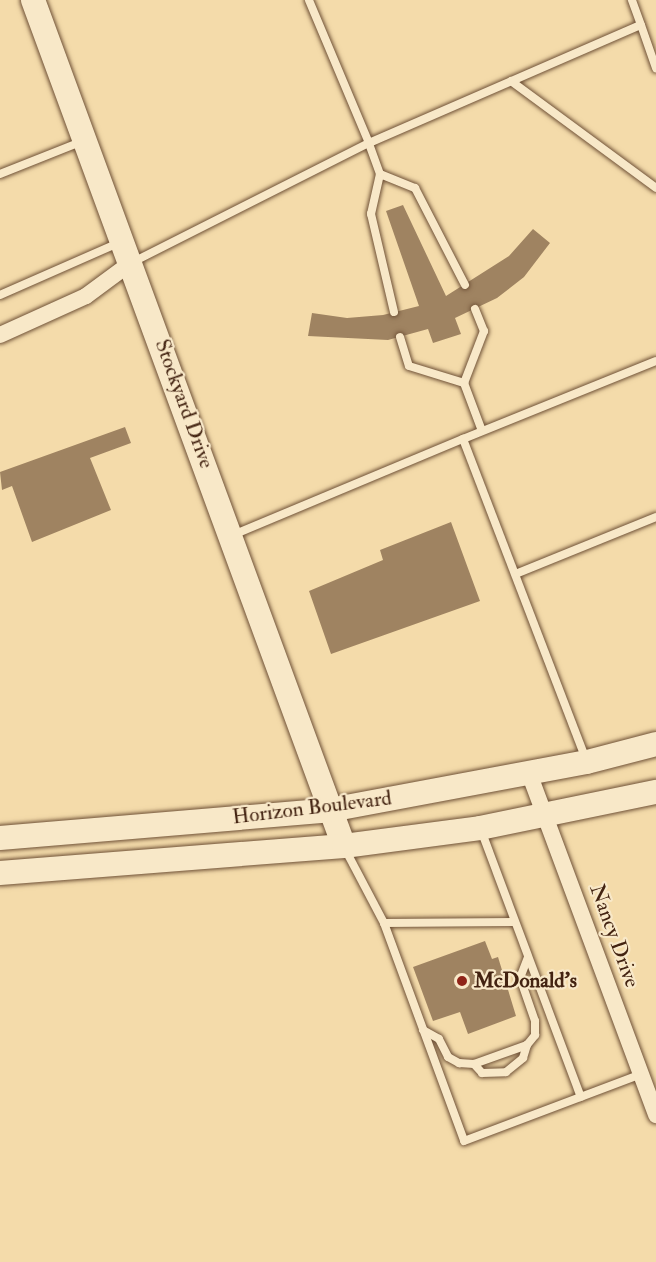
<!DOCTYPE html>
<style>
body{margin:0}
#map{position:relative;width:656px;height:1262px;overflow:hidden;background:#f4dbaa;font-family:"IM FELL Double Pica",serif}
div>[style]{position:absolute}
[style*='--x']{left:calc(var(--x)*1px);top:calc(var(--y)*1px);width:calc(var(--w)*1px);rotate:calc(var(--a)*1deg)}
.building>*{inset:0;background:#9f8361}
.roads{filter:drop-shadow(0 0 2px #6f5137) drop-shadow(0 0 2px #6f5137)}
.lane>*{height:8px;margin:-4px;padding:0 4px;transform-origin:4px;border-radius:4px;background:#f8e8c8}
.street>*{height:16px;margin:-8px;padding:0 8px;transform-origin:8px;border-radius:8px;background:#f8e8c8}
.secondary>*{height:24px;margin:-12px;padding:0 12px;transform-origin:12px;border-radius:12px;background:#f8e8c8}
.dots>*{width:16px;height:16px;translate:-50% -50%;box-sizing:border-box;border:3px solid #f8e8c8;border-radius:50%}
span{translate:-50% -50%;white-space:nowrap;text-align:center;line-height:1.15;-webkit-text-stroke:4.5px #f8e8c8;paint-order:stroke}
.street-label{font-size:21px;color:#432311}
.poi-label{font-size:21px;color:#432311;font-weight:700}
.left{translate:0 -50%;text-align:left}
</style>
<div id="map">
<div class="building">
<i style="clip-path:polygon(403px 205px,446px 296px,509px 256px,533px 229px,550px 243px,524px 277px,497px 298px,455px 318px,461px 334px,433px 343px,428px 329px,388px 340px,308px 336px,312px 313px,347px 318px,383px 315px,419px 306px,386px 211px)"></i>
<i style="clip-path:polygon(125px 427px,131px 443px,90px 458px,111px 510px,32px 542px,12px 486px,2px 490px,0 472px)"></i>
<i style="clip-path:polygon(451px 522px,480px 601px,331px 654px,309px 591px,383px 560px,380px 550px)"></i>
<i style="clip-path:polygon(485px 941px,492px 959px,498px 957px,516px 1016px,468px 1034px,460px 1012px,433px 1021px,413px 967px)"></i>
</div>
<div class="roads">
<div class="lane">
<i style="--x:641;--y:25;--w:46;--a:70.8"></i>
<i style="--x:511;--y:81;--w:180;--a:36.4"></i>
<i style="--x:0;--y:174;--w:89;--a:-21.7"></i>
<i style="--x:380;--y:174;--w:38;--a:22"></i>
<i style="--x:415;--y:188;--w:109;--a:62.7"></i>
<i style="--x:133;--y:262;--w:264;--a:-26.8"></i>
<i style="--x:369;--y:143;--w:155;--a:-112.8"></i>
<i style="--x:0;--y:295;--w:132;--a:-23.7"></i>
<i style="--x:475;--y:309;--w:24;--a:68"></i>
<i style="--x:484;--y:331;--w:56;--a:111"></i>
<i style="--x:464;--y:383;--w:51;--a:69.4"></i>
<i style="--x:394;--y:312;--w:101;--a:-103.2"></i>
<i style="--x:371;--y:214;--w:41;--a:-77.3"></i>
<i style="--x:380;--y:174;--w:33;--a:-110"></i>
<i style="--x:369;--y:143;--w:296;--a:-23.5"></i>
<i style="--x:641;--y:25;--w:27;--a:-110"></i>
<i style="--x:400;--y:337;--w:30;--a:73"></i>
<i style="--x:409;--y:366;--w:58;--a:17.2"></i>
<i style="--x:463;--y:439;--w:208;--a:-22"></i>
<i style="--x:233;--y:535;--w:249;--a:-22.7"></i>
<i style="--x:463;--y:439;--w:343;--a:69"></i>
<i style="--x:518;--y:573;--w:149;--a:-22.1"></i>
<i style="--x:481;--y:830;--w:285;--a:69.5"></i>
<i style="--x:345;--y:849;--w:84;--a:62.2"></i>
<i style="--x:384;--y:923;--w:232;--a:69.8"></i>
<i style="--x:464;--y:1141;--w:189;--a:-20.7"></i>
<i style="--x:384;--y:923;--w:130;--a:-0.4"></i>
<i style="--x:423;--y:1030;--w:18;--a:29"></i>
<i style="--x:439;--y:1039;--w:20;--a:63"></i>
<i style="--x:448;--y:1057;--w:13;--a:29"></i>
<i style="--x:459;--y:1063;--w:15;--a:4"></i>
<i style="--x:474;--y:1064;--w:56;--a:-19.7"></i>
<i style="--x:527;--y:1045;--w:13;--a:-51"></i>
<i style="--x:535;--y:1035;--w:14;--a:-90"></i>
<i style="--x:535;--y:1021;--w:46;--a:-109.2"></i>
<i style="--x:520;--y:978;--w:22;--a:-69"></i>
<i style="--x:474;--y:1064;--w:12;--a:48"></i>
<i style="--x:482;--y:1073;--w:24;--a:-2"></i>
<i style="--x:506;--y:1072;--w:22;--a:-39"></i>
<i style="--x:523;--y:1058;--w:14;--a:-73"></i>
</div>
<div class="street">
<i style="--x:0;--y:335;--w:94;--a:-24.4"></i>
<i style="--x:86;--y:296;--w:57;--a:-36.5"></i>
<i style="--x:529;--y:773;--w:365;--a:69.6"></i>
</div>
<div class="secondary">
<i style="--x:33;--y:0;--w:901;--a:69.82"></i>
<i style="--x:0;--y:838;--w:331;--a:-4.8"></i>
<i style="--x:330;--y:810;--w:261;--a:-10.6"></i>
<i style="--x:587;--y:762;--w:71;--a:-14.6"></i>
<i style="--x:0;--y:873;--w:345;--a:-4.5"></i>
<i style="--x:344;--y:846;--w:137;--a:-7.5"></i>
<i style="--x:480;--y:828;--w:180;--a:-11.6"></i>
</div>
</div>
<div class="dots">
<i style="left:462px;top:981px;background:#8f2418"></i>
</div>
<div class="street-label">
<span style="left:184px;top:404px;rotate:70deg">Stockyard Drive</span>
<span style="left:312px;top:808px;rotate:-7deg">Horizon Boulevard</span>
<span style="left:614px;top:936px;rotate:70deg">Nancy Drive</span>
</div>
<div class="poi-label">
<span class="left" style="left:474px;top:981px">McDonald's</span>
</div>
</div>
